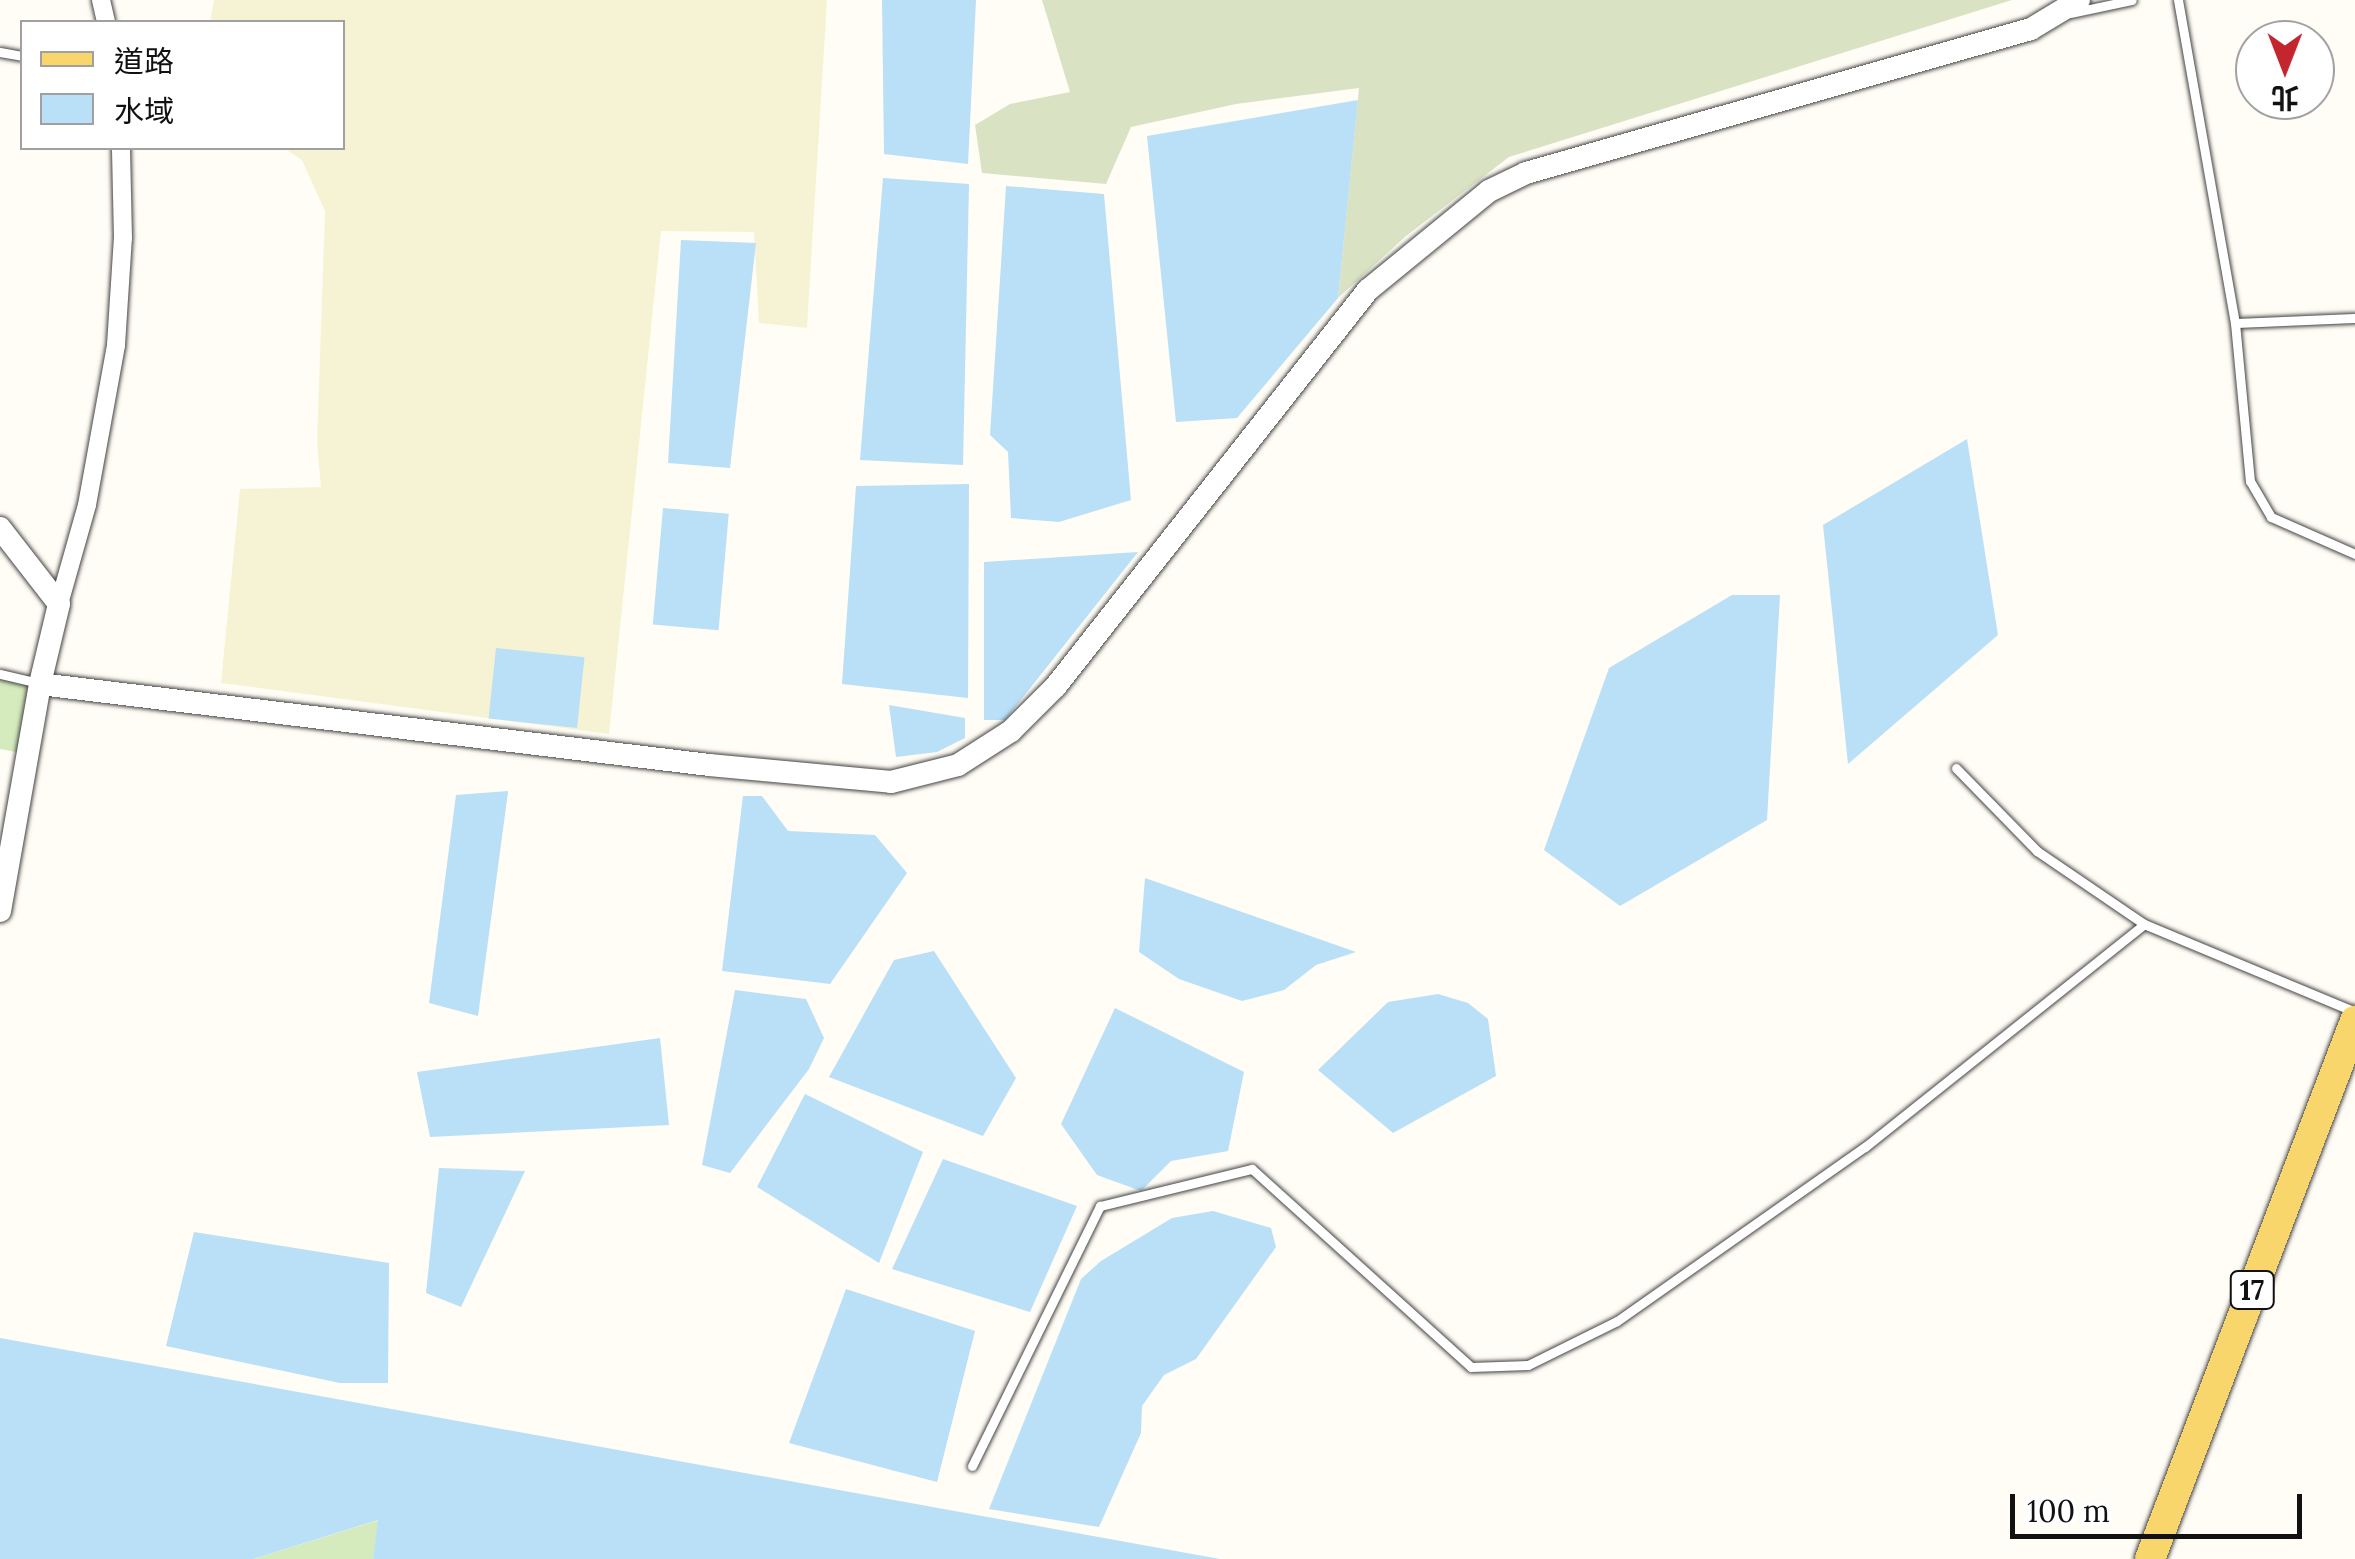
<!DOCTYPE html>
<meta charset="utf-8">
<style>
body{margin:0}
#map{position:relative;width:2355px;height:1559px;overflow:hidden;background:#fffdf5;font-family:Lora,"Noto Sans TC",serif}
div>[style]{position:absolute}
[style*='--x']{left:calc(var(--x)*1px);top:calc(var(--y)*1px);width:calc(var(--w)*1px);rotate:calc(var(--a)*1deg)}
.farmland>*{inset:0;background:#f6f3d4}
.green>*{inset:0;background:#d5ebbd}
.cemetery>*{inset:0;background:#d9e3c4}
.water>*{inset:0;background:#b9e0f7;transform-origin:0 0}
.roads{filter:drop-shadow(0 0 2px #444) drop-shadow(0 0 2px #444)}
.service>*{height:9px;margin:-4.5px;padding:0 4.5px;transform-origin:4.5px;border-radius:4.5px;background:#fff}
.minor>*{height:18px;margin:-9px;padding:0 9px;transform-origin:9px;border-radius:9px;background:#fff}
.tertiary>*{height:22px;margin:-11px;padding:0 11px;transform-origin:11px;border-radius:11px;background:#fff}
.primary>*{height:30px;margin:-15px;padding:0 15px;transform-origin:15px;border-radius:15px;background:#f9d66b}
span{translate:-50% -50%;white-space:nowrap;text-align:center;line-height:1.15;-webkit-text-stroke:10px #fff;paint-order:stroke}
.shield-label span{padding:2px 8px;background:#fff;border:2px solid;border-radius:8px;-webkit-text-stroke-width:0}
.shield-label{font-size:28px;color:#111;font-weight:700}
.legend{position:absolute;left:20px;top:20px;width:325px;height:130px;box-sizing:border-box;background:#fff;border:2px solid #a0a0a0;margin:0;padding:12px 18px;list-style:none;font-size:30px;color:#111}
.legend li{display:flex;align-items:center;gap:20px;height:50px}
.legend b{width:50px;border:2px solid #a0a0a0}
.north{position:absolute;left:2235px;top:20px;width:100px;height:100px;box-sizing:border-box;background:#fff;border:2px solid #a0a0a0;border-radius:50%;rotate:180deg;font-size:28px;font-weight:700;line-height:40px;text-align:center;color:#111}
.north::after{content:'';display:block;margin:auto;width:35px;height:45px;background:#c4262e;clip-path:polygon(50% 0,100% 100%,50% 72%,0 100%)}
.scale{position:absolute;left:2010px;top:1494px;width:292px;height:45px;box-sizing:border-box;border:5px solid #111;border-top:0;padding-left:12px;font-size:30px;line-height:35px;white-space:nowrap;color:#111;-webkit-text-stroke:8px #fff;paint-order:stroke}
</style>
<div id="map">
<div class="farmland">
<i style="clip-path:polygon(214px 0,827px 0,807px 328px,759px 323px,754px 232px,661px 231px,609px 734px,221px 683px,240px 489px,321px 487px,317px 443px,325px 211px,302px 160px,284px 148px,342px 148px,342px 22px,210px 22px)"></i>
</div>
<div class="green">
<i style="clip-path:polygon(0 674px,40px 684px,28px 754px,0 749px)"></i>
<i style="clip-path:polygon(379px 1520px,373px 1559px,253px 1559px)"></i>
</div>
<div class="cemetery">
<i style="clip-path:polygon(1042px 0,2012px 0,1509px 157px,1406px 236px,1338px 298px,1359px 88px,1236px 104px,1131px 127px,1106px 184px,982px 173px,975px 125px,1010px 104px,1070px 92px)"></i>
</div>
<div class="water">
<i style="clip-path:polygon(882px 0,976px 0,968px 164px,884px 154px)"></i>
<i style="clip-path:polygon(1358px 100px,1338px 298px,1237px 418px,1176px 422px,1147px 136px)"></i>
<i style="clip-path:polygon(883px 178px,969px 184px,963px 465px,860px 460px)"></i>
<i style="clip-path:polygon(1006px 186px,1104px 194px,1131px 500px,1059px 522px,1011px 518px,1008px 452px,990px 435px)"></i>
<i style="clip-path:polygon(681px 240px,756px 243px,730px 468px,668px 463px)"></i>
<i style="clip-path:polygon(1967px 439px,1998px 635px,1848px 764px,1823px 525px)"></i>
<i style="clip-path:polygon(969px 484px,968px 698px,842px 684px,856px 486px)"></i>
<i style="left:663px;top:508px;width:66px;height:117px;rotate:5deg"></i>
<i style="clip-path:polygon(1138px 552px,1005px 720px,984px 720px,984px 562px)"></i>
<i style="clip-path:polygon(1732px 595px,1780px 595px,1767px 820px,1620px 906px,1544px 850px,1609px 668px)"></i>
<i style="left:496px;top:648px;width:89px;height:71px;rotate:6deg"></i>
<i style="clip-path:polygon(889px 705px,965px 718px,965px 738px,937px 752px,896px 757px)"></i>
<i style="clip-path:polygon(508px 791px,508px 792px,478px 1016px,429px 1003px,456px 795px)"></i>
<i style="clip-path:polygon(743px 796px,762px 796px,788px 831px,875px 835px,907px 873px,830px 984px,722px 971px)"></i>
<i style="clip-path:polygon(1145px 878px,1356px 952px,1316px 965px,1284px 990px,1242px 1001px,1179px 979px,1139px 952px)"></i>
<i style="clip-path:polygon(934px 951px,1016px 1078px,983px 1136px,829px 1077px,894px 960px)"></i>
<i style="clip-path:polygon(735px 990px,806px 999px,824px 1038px,809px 1069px,730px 1173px,702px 1165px)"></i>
<i style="clip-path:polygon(1438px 994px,1468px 1003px,1488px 1019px,1496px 1076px,1393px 1133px,1318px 1070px,1388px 1002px)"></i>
<i style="clip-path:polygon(1115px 1008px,1244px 1072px,1228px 1151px,1171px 1161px,1141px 1191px,1097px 1175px,1061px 1124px)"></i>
<i style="clip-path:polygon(660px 1038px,669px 1125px,430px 1137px,417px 1072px)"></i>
<i style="clip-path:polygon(805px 1094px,923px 1152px,879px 1263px,757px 1187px)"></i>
<i style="clip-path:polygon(943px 1159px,1077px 1206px,1030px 1312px,892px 1269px)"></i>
<i style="clip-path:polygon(439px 1168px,525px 1171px,461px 1307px,426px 1293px)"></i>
<i style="clip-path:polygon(1213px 1211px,1271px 1228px,1276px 1247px,1196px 1359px,1164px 1375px,1142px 1406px,1141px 1433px,1099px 1527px,989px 1509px,1081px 1279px,1101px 1261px,1172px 1218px)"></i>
<i style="clip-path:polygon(194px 1232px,389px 1263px,388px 1383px,340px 1383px,166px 1346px)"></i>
<i style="clip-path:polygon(846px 1289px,975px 1331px,937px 1482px,789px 1443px)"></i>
<i style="clip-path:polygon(0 1338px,1220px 1559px,373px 1559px,378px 1520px,253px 1559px,0 1559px)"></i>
</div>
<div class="roads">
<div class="service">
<i style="--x:2178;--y:0;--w:328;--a:80"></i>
<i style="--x:2235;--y:323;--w:159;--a:84.6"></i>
<i style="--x:2250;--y:481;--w:42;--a:59.7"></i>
<i style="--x:2271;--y:517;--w:92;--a:23.8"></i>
<i style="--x:2071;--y:13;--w:62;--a:-12"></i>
<i style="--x:0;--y:52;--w:22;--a:10"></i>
<i style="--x:2235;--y:323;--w:120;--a:-2.4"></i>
<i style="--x:0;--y:674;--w:39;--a:13"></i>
<i style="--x:1956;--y:768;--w:116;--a:45.7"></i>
<i style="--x:2037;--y:851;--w:130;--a:34.3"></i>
<i style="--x:2144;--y:924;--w:229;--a:22.6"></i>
<i style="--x:972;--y:1466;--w:290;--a:-63.8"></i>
<i style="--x:1100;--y:1206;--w:156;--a:-13.7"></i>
<i style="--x:1252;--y:1169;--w:295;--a:42.1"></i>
<i style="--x:1471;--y:1367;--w:57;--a:-2"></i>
<i style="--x:1528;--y:1365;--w:99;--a:-26.3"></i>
<i style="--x:1617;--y:1321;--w:303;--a:-35.1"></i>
<i style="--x:1865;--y:1147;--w:357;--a:-38.6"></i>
</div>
<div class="minor">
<i style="--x:101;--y:0;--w:23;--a:77"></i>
<i style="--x:59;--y:604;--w:103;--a:-74.2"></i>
<i style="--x:87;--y:505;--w:163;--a:-79.7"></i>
<i style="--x:116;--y:345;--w:107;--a:-86.3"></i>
<i style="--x:123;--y:238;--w:90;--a:-91.3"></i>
</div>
<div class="tertiary">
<i style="--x:0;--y:528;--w:96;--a:52.2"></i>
<i style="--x:59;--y:604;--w:82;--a:103.4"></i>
<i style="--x:0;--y:911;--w:230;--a:-80"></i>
<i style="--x:40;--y:684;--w:674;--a:6.9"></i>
<i style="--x:709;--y:765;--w:183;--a:5.3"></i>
<i style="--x:891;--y:782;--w:69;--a:-14.2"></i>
<i style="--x:958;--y:765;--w:63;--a:-32.7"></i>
<i style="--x:1011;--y:731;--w:64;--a:-45"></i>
<i style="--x:1056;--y:686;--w:504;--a:-51.77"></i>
<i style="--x:1368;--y:290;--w:156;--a:-39.3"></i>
<i style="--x:1489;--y:191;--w:41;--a:-25.9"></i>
<i style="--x:1526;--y:173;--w:525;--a:-15.92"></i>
<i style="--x:2031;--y:29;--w:56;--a:-31.1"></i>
</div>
<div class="primary">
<i style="--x:2150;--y:1559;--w:576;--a:-69.14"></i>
</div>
</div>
<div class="shield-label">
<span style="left:2252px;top:1290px">17</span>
</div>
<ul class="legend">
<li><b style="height:12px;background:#f9d66b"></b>道路</li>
<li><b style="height:28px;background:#b9e0f7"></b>水域</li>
</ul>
<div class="north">北</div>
<div class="scale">100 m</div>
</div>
